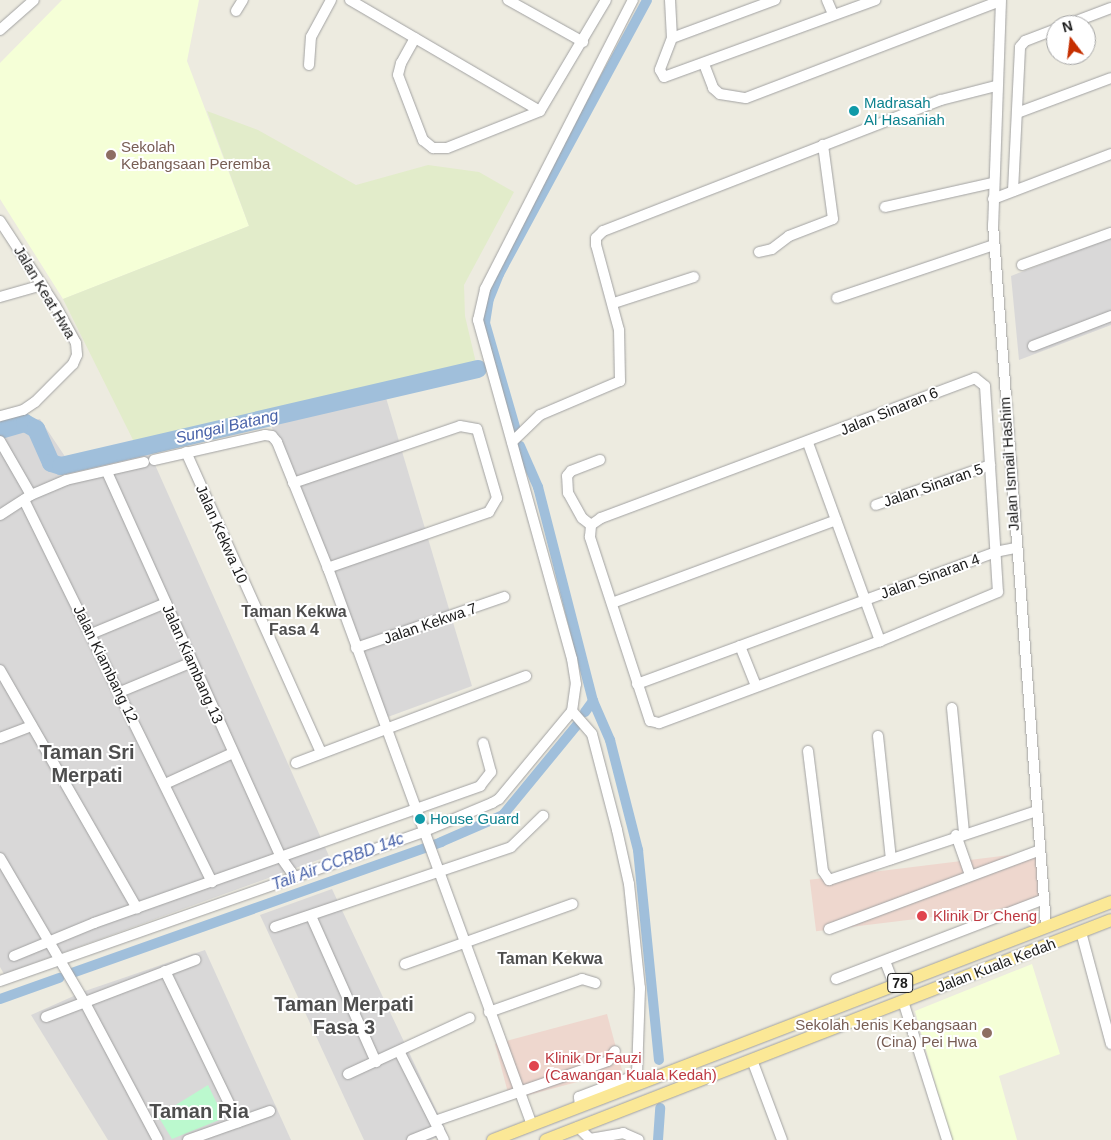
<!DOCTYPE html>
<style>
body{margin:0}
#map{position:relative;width:1111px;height:1140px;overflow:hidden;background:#edebe0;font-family:Helvetica,sans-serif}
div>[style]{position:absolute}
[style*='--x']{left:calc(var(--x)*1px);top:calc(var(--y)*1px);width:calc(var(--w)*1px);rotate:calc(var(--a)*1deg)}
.residential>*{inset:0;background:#d9d8d8}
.commercial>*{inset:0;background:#eed7ce;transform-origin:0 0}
.education>*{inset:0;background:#f5ffd7}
.farmland>*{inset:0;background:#e2ecca}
.park>*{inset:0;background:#bbf9ce}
.canal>*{height:10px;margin:-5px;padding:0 5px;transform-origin:5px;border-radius:5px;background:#a0bfdb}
.river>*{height:18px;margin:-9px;padding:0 9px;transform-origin:9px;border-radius:9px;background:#a0bfdb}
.roads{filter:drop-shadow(0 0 1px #a2a2a2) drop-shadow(0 0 1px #a2a2a2)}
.minor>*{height:10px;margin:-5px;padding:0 5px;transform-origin:5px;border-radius:5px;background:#fff}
.major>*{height:12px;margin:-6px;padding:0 6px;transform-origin:6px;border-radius:6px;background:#fbe896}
.dots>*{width:14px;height:14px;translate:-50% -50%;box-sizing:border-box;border:2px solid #fff;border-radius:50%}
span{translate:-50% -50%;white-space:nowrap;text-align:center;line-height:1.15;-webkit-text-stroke:4px #fff;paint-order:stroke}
.shield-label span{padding:1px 4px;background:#fff;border:1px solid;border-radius:4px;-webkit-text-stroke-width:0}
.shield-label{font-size:14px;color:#1b1b1b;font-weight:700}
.culture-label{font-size:15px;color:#0d838f}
.left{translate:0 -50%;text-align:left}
.education-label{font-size:15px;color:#785e54}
.right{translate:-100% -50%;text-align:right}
.street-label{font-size:15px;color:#1b1b1b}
.health-label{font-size:15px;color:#be3a42}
.water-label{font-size:16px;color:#4862a9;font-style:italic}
.neighbourhood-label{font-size:16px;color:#4e4e4e;font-weight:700}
.district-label{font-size:20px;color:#4e4e4e;font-weight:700}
.north{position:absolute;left:1046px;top:15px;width:50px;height:50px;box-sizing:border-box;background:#fff;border:1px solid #a4a4a4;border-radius:50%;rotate:345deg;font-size:14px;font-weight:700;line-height:20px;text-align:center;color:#1b1b1b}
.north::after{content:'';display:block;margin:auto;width:18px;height:22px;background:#c52f00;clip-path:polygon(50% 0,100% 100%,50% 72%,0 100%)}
</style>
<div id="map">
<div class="residential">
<i style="clip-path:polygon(1111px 238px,1111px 325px,1019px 360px,1011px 276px)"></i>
<i style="clip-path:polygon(384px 391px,472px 686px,385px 718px,269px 420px)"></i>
<i style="clip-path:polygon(40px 419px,74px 470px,148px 449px,329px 856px,4px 974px,0 967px,0 422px)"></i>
<i style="clip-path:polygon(332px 889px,447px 1133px,431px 1140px,364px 1140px,260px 915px)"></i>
<i style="clip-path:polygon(205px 950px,291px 1140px,108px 1140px,31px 1015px,85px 991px)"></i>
</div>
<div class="commercial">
<i style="left:1043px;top:851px;width:52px;height:235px;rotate:83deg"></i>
<i style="left:607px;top:1014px;width:58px;height:116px;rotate:75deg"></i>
</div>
<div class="education">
<i style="clip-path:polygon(62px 0,199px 0,187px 61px,249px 226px,63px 299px,0 199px,0 63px)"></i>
<i style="clip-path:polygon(1032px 964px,1060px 1054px,999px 1076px,1017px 1140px,951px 1140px,915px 1011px)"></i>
</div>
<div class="farmland">
<i style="clip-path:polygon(207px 111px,258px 130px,356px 185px,428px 165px,479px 172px,514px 192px,464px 285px,465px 316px,476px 363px,136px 446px,63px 299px,249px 226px)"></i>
</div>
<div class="park">
<i style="clip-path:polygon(208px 1085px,224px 1118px,172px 1139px,158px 1116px)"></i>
</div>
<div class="canal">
<i style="--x:515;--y:427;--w:108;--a:-106.1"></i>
<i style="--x:485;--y:323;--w:24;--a:-81"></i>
<i style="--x:489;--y:299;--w:27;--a:-68"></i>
<i style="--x:499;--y:274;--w:311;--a:-61.6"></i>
<i style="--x:520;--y:446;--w:45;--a:66.3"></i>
<i style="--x:538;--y:487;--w:221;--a:75.6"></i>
<i style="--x:593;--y:701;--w:43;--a:66.4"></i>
<i style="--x:610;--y:740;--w:114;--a:75.7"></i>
<i style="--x:638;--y:850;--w:211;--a:84.3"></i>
<i style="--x:585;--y:712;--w:14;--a:-54"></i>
<i style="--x:72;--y:973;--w:392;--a:-19.5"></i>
<i style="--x:441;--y:842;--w:68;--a:-23.5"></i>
<i style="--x:503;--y:815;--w:117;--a:-50.6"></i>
<i style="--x:0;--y:999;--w:63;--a:-19.6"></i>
<i style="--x:658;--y:1140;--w:32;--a:-86"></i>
</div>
<div class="river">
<i style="--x:0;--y:430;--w:26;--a:-16"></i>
<i style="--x:25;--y:423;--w:13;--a:29"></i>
<i style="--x:36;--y:429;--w:37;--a:66"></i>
<i style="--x:51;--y:463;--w:10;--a:17"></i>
<i style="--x:61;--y:466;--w:428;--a:-13.1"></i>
</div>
<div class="roads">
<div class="minor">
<i style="--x:350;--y:0;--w:220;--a:30.3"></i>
<i style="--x:508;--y:0;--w:86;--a:29.2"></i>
<i style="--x:670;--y:0;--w:38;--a:87"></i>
<i style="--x:672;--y:38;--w:34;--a:111"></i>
<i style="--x:660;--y:70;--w:8;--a:60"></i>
<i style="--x:664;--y:77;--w:225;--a:-20"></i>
<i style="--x:827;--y:0;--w:15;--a:67"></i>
<i style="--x:1001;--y:0;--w:224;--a:92"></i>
<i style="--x:993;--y:224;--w:704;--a:85.68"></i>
<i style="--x:236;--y:11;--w:13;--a:-58"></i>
<i style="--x:1066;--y:25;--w:48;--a:-20.7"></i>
<i style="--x:0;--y:30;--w:45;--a:-41.4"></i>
<i style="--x:415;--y:38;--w:29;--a:119"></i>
<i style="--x:401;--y:63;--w:12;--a:104"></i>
<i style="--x:398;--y:75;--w:70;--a:69"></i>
<i style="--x:423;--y:140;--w:13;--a:39"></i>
<i style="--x:433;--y:148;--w:14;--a:0"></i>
<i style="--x:447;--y:148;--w:100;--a:-21.7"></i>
<i style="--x:540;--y:111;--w:129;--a:-59.3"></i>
<i style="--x:672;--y:38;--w:110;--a:-20.3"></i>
<i style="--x:704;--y:64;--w:26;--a:69"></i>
<i style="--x:713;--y:88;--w:9;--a:41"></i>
<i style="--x:720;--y:94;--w:26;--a:9"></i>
<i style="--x:746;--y:98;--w:272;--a:-20.9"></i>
<i style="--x:309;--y:65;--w:28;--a:-86"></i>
<i style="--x:311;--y:37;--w:42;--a:-61.6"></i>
<i style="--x:1017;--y:113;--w:100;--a:-20.4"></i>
<i style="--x:1013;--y:191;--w:144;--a:-87.2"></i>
<i style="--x:1020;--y:47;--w:8;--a:-50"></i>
<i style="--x:1025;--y:41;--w:33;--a:-21"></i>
<i style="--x:993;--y:199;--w:126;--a:-20.9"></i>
<i style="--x:885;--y:207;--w:110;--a:-12.6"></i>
<i style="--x:0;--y:221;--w:100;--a:56.8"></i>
<i style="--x:55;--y:305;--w:43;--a:61.1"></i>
<i style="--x:76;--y:343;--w:12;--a:85"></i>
<i style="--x:77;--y:355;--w:10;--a:114"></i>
<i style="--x:73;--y:364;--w:54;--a:135"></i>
<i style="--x:35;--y:402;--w:14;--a:146"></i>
<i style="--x:23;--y:410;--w:24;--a:165"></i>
<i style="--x:759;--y:252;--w:13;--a:-13"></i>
<i style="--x:772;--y:249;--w:21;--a:-37"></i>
<i style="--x:789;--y:236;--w:47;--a:-21.1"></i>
<i style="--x:833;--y:219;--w:75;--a:-97.7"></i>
<i style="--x:1022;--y:265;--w:95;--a:-19.8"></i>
<i style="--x:0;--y:297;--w:44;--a:-15.9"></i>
<i style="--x:837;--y:298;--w:166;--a:-18.7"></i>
<i style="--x:614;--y:303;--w:84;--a:-18"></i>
<i style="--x:1033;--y:346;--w:84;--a:-21"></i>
<i style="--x:975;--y:378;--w:13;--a:39"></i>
<i style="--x:985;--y:386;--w:206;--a:86.4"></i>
<i style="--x:998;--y:592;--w:128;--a:157.4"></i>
<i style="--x:880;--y:641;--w:236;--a:159.6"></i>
<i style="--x:659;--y:723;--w:9;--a:-167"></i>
<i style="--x:650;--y:721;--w:194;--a:-108.1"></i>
<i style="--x:590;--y:537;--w:12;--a:-85"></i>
<i style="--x:591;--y:525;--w:12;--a:-35"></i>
<i style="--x:601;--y:518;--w:399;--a:-20.5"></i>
<i style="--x:0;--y:441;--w:62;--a:60.1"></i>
<i style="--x:512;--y:442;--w:39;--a:-44"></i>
<i style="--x:540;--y:415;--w:87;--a:-23"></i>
<i style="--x:620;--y:381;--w:51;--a:-91.1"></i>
<i style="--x:619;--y:330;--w:88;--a:-105.1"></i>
<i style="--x:596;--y:245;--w:7;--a:-90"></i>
<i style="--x:596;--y:238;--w:10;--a:-45"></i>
<i style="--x:603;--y:231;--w:362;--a:-21.2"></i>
<i style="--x:941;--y:100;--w:57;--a:-14.3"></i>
<i style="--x:808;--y:443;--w:211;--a:70"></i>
<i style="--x:186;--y:452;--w:329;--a:65.8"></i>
<i style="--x:154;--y:460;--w:114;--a:-12.7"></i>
<i style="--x:265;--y:435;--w:7;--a:8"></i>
<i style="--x:272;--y:436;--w:8;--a:50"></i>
<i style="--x:277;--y:442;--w:139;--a:68"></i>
<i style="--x:329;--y:571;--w:590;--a:69.88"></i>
<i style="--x:107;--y:472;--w:421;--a:65.7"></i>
<i style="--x:280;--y:856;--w:24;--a:55"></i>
<i style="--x:293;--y:483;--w:176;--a:-18.8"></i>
<i style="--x:460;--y:426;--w:17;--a:10"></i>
<i style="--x:477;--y:429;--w:72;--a:73.8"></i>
<i style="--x:497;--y:498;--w:16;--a:120"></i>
<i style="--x:489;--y:512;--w:171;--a:160.9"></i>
<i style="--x:24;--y:500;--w:426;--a:63.8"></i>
<i style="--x:876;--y:505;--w:121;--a:-19.3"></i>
<i style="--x:0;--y:515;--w:37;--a:-33"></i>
<i style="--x:31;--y:495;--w:38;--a:-23"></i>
<i style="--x:66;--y:480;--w:80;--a:-13"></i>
<i style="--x:591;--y:525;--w:11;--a:-142"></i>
<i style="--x:582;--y:518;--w:29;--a:-119"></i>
<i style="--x:568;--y:493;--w:17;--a:-93"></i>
<i style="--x:567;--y:476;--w:6;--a:-51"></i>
<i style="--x:571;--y:471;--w:31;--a:-21"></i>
<i style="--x:612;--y:603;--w:239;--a:-20.3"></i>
<i style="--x:91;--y:634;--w:81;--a:-22.5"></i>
<i style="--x:740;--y:646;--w:43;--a:68.2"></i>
<i style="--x:356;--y:648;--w:157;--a:-19"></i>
<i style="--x:0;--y:670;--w:275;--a:60.1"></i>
<i style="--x:637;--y:684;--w:382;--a:-20.2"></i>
<i style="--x:995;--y:552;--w:20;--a:-11"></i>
<i style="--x:120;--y:692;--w:78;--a:-22.6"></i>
<i style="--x:952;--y:708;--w:125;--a:84.5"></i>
<i style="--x:572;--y:711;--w:30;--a:49"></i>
<i style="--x:592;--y:734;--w:99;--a:75.4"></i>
<i style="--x:617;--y:830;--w:55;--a:77.5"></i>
<i style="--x:629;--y:884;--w:105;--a:84"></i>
<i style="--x:640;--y:988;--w:87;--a:92"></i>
<i style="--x:637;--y:1075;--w:62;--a:159.2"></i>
<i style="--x:579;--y:1097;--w:9;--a:84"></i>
<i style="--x:878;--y:736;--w:124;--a:84"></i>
<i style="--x:0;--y:738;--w:34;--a:-21"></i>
<i style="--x:808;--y:751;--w:121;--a:82.9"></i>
<i style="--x:823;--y:871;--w:11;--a:56"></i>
<i style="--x:829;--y:880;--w:218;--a:-18.4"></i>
<i style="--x:296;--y:763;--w:246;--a:-20.7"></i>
<i style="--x:165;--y:784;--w:75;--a:-24.5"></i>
<i style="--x:956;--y:835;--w:42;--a:70.7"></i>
<i style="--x:0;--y:858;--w:166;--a:59.6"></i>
<i style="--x:84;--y:1001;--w:157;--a:62"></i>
<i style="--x:311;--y:916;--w:160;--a:66"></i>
<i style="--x:275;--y:927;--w:249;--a:-18.7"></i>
<i style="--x:511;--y:847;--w:45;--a:-44.1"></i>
<i style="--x:829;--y:929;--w:225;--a:-20.5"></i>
<i style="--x:1081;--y:932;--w:116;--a:75"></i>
<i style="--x:14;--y:956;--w:87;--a:-22.4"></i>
<i style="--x:94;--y:923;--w:410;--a:-19.5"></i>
<i style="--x:480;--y:786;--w:18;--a:-52"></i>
<i style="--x:491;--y:772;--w:30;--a:-105"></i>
<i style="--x:885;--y:961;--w:26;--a:69"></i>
<i style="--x:405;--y:964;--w:178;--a:-19.7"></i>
<i style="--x:165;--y:971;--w:168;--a:64.2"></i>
<i style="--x:836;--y:979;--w:223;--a:-21"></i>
<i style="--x:0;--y:981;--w:451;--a:-19.4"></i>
<i style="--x:425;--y:831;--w:73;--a:-22.7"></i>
<i style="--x:492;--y:803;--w:8;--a:-30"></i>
<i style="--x:499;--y:799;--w:114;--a:-50.3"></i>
<i style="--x:572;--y:711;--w:27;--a:-82"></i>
<i style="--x:576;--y:684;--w:25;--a:-99"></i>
<i style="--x:572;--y:659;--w:352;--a:-105.5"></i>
<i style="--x:478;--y:320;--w:32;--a:-77"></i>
<i style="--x:485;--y:289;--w:325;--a:-62.9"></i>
<i style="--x:903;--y:1001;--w:146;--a:72.4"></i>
<i style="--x:489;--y:1012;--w:99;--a:-19.5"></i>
<i style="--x:582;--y:979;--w:14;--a:17"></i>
<i style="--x:46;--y:1017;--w:160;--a:-20.9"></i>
<i style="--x:400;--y:1053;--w:97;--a:63.2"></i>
<i style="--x:752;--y:1060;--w:85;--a:69.4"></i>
<i style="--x:348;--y:1074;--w:134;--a:-24.7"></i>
<i style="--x:435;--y:1121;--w:183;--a:-19.1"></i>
<i style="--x:608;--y:1061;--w:12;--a:-55"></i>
<i style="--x:578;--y:1127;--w:17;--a:45"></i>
<i style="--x:590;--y:1139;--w:34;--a:-10"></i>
<i style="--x:623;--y:1133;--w:17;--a:24"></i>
<i style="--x:188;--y:1140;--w:87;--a:-19.5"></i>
<i style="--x:412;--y:1140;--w:29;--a:-22"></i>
</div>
<div class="major">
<i style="--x:493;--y:1140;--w:662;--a:-21.06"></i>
<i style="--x:546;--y:1140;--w:606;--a:-21.27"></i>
</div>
</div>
<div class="dots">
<i style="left:854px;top:111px;background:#0f9aa8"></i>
<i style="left:111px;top:155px;background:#8d6e63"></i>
<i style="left:420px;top:819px;background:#0f9aa8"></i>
<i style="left:922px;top:916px;background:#e0444e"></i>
<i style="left:987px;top:1033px;background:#8d6e63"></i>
<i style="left:534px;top:1066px;background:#e0444e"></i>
</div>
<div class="shield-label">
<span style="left:900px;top:983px">78</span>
</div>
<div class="culture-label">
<span class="left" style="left:864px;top:111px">Madrasah<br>Al Hasaniah</span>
<span class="left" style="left:430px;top:819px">House Guard</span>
</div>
<div class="education-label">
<span class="left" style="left:121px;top:155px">Sekolah<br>Kebangsaan Peremba</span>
<span class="right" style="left:977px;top:1033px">Sekolah Jenis Kebangsaan<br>(Cina) Pei Hwa</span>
</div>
<div class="street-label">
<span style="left:45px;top:292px;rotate:59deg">Jalan Keat Hwa</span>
<span style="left:889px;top:411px;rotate:-22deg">Jalan Sinaran 6</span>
<span style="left:1009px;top:464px;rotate:-94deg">Jalan Ismail Hashim</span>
<span style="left:933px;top:485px;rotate:-19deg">Jalan Sinaran 5</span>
<span style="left:222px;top:534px;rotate:66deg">Jalan Kekwa 10</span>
<span style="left:930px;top:576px;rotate:-20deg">Jalan Sinaran 4</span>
<span style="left:430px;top:623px;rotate:-19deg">Jalan Kekwa 7</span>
<span style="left:106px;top:664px;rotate:64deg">Jalan Kiambang 12</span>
<span style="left:193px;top:664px;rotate:66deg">Jalan Kiambang 13</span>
<span style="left:996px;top:965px;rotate:-21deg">Jalan Kuala Kedah</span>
</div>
<div class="health-label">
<span class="left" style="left:933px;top:916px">Klinik Dr Cheng</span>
<span class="left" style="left:545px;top:1066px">Klinik Dr Fauzi<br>(Cawangan Kuala Kedah)</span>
</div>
<div class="water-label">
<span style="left:227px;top:427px;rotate:-13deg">Sungai Batang</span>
<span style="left:338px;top:862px;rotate:-20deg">Tali Air CCRBD 14c</span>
</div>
<div class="neighbourhood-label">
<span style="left:294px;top:621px">Taman Kekwa<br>Fasa 4</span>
<span style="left:550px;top:959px">Taman Kekwa</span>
</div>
<div class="district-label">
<span style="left:87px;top:764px">Taman Sri<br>Merpati</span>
<span style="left:344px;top:1016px">Taman Merpati<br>Fasa 3</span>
<span style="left:199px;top:1111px">Taman Ria</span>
</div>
<div class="north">N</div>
</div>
